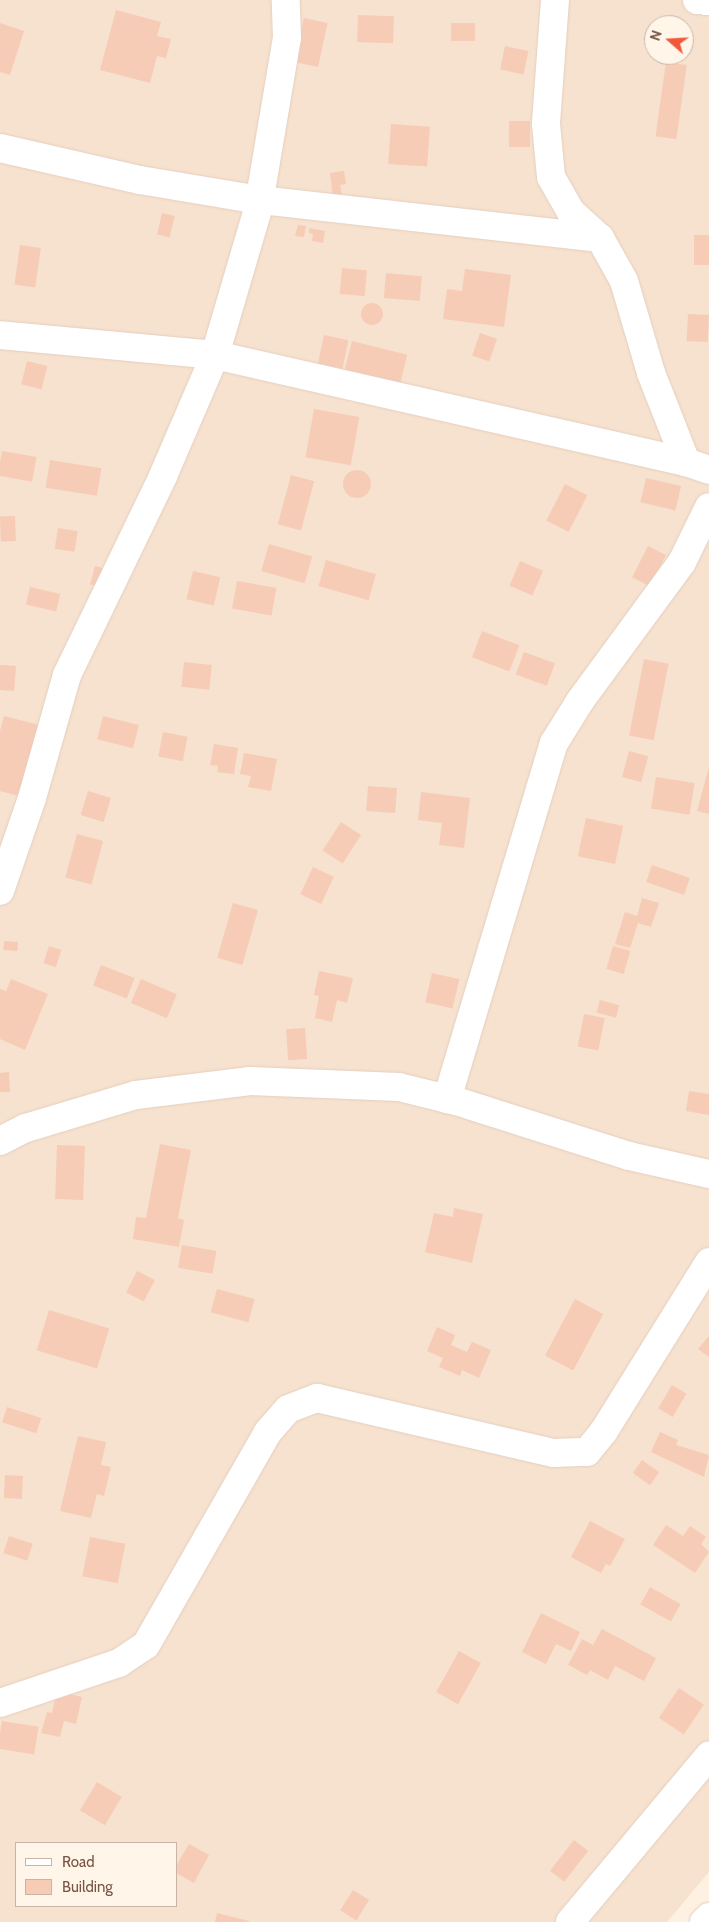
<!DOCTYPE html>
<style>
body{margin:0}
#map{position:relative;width:709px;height:1922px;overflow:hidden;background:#fef1e1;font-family:Cabin,sans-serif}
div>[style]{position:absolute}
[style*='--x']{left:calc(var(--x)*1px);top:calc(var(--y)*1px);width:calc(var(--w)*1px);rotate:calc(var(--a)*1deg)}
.residential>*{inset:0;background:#f6e2cf}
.building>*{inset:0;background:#f6ccb7;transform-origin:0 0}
.round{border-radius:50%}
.roads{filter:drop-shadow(0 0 1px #e5cebf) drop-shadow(0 0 1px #e5cebf)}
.minor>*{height:28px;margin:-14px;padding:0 14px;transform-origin:14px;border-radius:14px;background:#fff}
span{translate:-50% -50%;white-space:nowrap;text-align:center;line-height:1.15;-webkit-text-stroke:4px #fff5e9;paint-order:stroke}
.legend{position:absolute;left:15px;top:1842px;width:162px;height:65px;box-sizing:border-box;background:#fff5e9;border:1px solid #c9b5a8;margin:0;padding:6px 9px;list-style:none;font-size:15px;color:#775446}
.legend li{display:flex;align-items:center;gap:10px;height:25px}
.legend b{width:25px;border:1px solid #c9b5a8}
.north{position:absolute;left:644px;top:15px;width:50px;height:50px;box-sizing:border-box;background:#fff5e9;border:1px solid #c9b5a8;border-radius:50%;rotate:289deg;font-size:14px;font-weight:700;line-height:20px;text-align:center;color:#775446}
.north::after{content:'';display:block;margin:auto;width:18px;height:22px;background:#f2593c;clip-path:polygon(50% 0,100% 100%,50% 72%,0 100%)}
</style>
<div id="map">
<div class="residential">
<i style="clip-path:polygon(evenodd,0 0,709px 0,709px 1872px,667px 1922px,0 1922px,0 0,654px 25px,684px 25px,684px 55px,654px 55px,654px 25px,0 0,16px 1843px,176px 1843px,176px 1906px,16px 1906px,16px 1843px)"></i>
</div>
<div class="building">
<i style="clip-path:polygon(116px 10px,161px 22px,157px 36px,171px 39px,166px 58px,157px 56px,150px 83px,100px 70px)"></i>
<i style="left:358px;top:15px;width:36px;height:27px;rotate:2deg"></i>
<i style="left:304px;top:18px;width:24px;height:45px;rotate:12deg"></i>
<i style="clip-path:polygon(0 23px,24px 31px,10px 75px,0 72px)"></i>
<i style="left:451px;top:23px;width:24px;height:18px"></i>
<i style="left:505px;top:46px;width:24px;height:24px;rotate:12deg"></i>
<i style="left:666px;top:62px;width:21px;height:75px;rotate:8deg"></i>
<i style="left:509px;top:121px;width:21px;height:26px"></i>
<i style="left:391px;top:124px;width:39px;height:40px;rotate:4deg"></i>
<i style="clip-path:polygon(344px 171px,346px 184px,340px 185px,342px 196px,333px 197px,330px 173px)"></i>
<i style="left:162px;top:213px;width:13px;height:22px;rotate:13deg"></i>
<i style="clip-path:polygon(298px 225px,306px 226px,304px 237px,295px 236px)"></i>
<i style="clip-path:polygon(309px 228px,325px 231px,323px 243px,312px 241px,313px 234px,309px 233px)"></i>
<i style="left:694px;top:235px;width:15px;height:30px"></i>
<i style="left:20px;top:245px;width:21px;height:40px;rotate:8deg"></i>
<i style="left:342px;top:268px;width:25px;height:26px;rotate:5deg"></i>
<i style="clip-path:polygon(465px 269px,511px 275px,504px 327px,443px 319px,447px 289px,462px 291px)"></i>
<i style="left:386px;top:273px;width:36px;height:25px;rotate:5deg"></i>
<i class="round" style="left:361px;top:303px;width:22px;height:22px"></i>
<i style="left:688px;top:314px;width:21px;height:27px;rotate:3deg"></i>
<i style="left:480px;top:333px;width:18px;height:24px;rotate:19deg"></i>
<i style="left:324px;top:335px;width:25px;height:29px;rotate:12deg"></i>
<i style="left:352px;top:341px;width:57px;height:29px;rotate:14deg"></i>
<i style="left:27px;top:361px;width:21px;height:24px;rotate:14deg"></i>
<i style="left:314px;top:409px;width:46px;height:49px;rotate:10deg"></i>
<i style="left:2px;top:451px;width:35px;height:25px;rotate:10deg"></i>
<i style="left:50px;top:460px;width:52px;height:28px;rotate:9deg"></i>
<i class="round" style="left:343px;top:470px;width:28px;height:28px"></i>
<i style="left:291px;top:475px;width:24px;height:51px;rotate:15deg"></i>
<i style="left:646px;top:478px;width:36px;height:25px;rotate:13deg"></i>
<i style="left:565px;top:484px;width:25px;height:41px;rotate:27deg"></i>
<i style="left:15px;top:516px;width:25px;height:15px;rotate:88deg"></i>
<i style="left:58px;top:528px;width:20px;height:21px;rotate:9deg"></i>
<i style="left:269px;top:544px;width:45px;height:28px;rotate:16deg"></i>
<i style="left:648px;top:546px;width:20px;height:35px;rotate:27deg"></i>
<i style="left:326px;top:560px;width:52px;height:27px;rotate:16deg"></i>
<i style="left:520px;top:561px;width:25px;height:27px;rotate:23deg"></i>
<i style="left:95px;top:566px;width:16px;height:19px;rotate:15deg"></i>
<i style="left:193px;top:571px;width:28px;height:29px;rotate:13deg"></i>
<i style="left:237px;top:581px;width:40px;height:28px;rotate:10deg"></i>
<i style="left:30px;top:587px;width:31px;height:18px;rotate:13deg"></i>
<i style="left:482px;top:631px;width:40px;height:28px;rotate:21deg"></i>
<i style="left:524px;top:652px;width:33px;height:24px;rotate:20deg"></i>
<i style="left:644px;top:659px;width:25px;height:78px;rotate:11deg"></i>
<i style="left:184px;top:662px;width:28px;height:25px;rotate:6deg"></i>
<i style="left:0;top:665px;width:16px;height:25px;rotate:4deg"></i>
<i style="clip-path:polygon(4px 716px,43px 726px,23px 797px,0 791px,0 731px)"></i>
<i style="left:103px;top:716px;width:37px;height:24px;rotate:14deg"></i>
<i style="left:163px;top:732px;width:25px;height:25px;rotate:11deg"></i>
<i style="clip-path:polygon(214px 744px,238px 748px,234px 774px,217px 772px,218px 766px,210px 765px)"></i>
<i style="left:629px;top:751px;width:20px;height:27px;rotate:15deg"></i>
<i style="clip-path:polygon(244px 753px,277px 759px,271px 791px,248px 787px,251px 776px,240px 774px)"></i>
<i style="clip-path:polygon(709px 767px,709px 814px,697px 811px)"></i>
<i style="left:656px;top:777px;width:39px;height:32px;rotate:9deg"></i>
<i style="left:368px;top:786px;width:29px;height:25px;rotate:4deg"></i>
<i style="left:88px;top:791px;width:24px;height:25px;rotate:17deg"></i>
<i style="clip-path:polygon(421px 792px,470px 798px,464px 848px,439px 845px,442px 823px,418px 820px)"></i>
<i style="left:586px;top:818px;width:38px;height:39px;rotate:12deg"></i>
<i style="left:341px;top:822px;width:24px;height:34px;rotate:33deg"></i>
<i style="left:77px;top:834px;width:27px;height:45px;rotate:15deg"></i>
<i style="left:652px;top:865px;width:40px;height:18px;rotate:19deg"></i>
<i style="left:313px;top:867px;width:23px;height:30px;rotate:25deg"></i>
<i style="clip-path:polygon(642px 898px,659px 903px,651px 927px,638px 923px,630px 948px,615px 944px,625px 912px,637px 916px)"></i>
<i style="left:233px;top:903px;width:26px;height:57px;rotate:16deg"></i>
<i style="left:4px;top:941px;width:14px;height:9px;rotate:4deg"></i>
<i style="left:49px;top:946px;width:13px;height:18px;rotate:18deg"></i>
<i style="left:613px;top:946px;width:18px;height:24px;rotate:16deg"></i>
<i style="left:101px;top:965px;width:36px;height:22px;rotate:21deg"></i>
<i style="clip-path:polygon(319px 971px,353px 978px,347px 1003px,337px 1000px,332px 1022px,315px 1018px,319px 996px,314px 995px)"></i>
<i style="left:432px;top:973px;width:28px;height:30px;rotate:13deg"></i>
<i style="clip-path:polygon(11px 979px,48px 994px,25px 1050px,0 1039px,0 989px,6px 991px)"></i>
<i style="left:141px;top:979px;width:39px;height:26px;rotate:23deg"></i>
<i style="left:600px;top:1000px;width:20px;height:13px;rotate:15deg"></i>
<i style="left:584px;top:1014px;width:21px;height:33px;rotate:11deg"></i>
<i style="left:305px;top:1028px;width:31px;height:19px;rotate:86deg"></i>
<i style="clip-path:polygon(9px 1072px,10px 1092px,0 1092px,0 1073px)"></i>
<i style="clip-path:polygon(689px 1091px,709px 1094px,709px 1115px,686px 1111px)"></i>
<i style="clip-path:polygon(160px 1144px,191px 1150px,178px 1218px,184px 1220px,179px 1247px,133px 1239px,136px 1217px,146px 1218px)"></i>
<i style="left:57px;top:1145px;width:28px;height:54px;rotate:2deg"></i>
<i style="clip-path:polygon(454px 1208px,483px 1214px,472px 1263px,425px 1252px,434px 1213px,453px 1217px)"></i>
<i style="left:182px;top:1245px;width:35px;height:23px;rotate:10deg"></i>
<i style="left:137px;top:1271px;width:20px;height:24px;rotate:27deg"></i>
<i style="left:217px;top:1289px;width:39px;height:24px;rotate:15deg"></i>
<i style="left:575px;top:1299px;width:32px;height:64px;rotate:28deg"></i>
<i style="left:49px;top:1310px;width:63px;height:42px;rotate:17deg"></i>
<i style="clip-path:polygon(437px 1327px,455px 1335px,451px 1345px,467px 1352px,472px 1342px,491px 1350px,479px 1378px,462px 1370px,460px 1376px,439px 1367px,443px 1358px,427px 1351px)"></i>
<i style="clip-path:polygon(709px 1336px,709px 1357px,698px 1349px)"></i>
<i style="left:672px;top:1385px;width:17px;height:27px;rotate:31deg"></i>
<i style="left:7px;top:1407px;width:36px;height:16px;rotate:18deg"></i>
<i style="clip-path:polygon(660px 1432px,678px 1440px,676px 1445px,709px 1455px,704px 1477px,651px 1452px)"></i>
<i style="clip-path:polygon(78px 1436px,106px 1442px,101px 1465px,111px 1467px,104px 1496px,97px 1494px,91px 1518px,60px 1511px)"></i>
<i style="left:642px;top:1460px;width:21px;height:16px;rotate:35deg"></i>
<i style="left:5px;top:1475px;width:18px;height:23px;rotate:3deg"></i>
<i style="clip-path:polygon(590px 1521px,625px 1539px,610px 1566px,606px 1564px,601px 1573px,571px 1557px)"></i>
<i style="clip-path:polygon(666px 1525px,683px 1536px,690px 1526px,706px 1537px,701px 1544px,709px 1552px,695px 1573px,653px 1545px)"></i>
<i style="left:9px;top:1536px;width:25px;height:18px;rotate:18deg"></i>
<i style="left:90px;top:1537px;width:36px;height:40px;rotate:11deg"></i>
<i style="left:650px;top:1587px;width:35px;height:20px;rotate:29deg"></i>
<i style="clip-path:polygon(541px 1613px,580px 1632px,571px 1651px,556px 1644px,546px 1664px,522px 1652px)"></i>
<i style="clip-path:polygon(602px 1629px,656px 1658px,644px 1681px,615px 1666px,608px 1680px,590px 1670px,587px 1675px,568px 1665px,582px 1639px,593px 1645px)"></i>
<i style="left:459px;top:1651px;width:25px;height:47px;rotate:29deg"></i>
<i style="left:679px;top:1688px;width:30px;height:36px;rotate:34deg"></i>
<i style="clip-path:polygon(57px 1691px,82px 1697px,76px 1724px,64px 1721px,60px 1737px,41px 1733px,47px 1712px,52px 1713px)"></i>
<i style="left:2px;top:1721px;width:37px;height:28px;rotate:9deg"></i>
<i style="left:97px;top:1782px;width:29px;height:33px;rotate:31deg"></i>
<i style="left:574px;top:1840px;width:18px;height:39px;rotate:38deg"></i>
<i style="clip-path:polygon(189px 1844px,209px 1855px,194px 1883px,176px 1873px,176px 1866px)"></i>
<i style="left:353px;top:1890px;width:19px;height:24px;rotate:32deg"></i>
<i style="clip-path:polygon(217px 1913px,249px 1921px,249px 1922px,215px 1922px)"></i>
</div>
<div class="roads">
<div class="minor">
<i style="--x:555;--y:0;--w:124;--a:94.2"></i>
<i style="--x:546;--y:124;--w:53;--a:84.6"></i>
<i style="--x:551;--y:177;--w:40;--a:60.3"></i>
<i style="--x:571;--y:212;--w:39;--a:42"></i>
<i style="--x:600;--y:238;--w:49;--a:60.8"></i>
<i style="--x:624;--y:281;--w:96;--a:73.6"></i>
<i style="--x:651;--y:373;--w:96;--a:68.5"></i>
<i style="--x:697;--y:0;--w:12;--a:5"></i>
<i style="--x:0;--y:148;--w:144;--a:12.9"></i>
<i style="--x:140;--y:180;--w:122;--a:9.5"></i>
<i style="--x:260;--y:200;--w:342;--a:6.4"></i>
<i style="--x:0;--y:335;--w:216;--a:5.3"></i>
<i style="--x:215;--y:355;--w:483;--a:12.8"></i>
<i style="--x:686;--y:462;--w:24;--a:19"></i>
<i style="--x:0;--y:891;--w:98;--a:-71"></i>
<i style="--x:32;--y:798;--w:128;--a:-74.1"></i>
<i style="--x:67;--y:675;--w:221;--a:-64.2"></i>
<i style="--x:163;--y:476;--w:132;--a:-66.7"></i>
<i style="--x:215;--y:355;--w:152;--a:-73.6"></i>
<i style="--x:258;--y:209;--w:173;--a:-80.4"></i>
<i style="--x:287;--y:38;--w:38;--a:-92"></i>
<i style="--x:447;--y:1099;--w:372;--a:-73.3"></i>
<i style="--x:554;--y:743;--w:49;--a:-58.2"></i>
<i style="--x:580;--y:701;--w:172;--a:-53.7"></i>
<i style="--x:682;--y:562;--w:61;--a:-63.9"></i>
<i style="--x:0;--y:1141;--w:29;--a:-27"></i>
<i style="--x:26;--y:1128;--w:115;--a:-16.7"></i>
<i style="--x:136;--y:1095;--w:115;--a:-7"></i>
<i style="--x:250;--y:1081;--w:149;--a:2.3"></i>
<i style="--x:399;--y:1087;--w:59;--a:13.8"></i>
<i style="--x:456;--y:1101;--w:182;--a:17.6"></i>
<i style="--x:629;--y:1156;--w:82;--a:12.7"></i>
<i style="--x:0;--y:1703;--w:126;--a:-18.6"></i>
<i style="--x:119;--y:1663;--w:32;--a:-34"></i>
<i style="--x:146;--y:1645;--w:245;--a:-60.2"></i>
<i style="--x:268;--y:1432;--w:30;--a:-49"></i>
<i style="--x:288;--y:1409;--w:31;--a:-21"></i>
<i style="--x:317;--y:1398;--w:243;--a:13.1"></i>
<i style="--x:554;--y:1453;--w:33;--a:-2"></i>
<i style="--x:587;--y:1452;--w:27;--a:-51"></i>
<i style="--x:604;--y:1431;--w:199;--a:-58.1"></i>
<i style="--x:570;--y:1922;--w:217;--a:-50.1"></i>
<i style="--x:704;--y:1922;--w:7;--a:-45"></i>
</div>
</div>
<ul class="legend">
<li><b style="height:6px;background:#fff"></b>Road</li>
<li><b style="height:14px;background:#f6ccb7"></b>Building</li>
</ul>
<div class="north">N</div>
</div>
